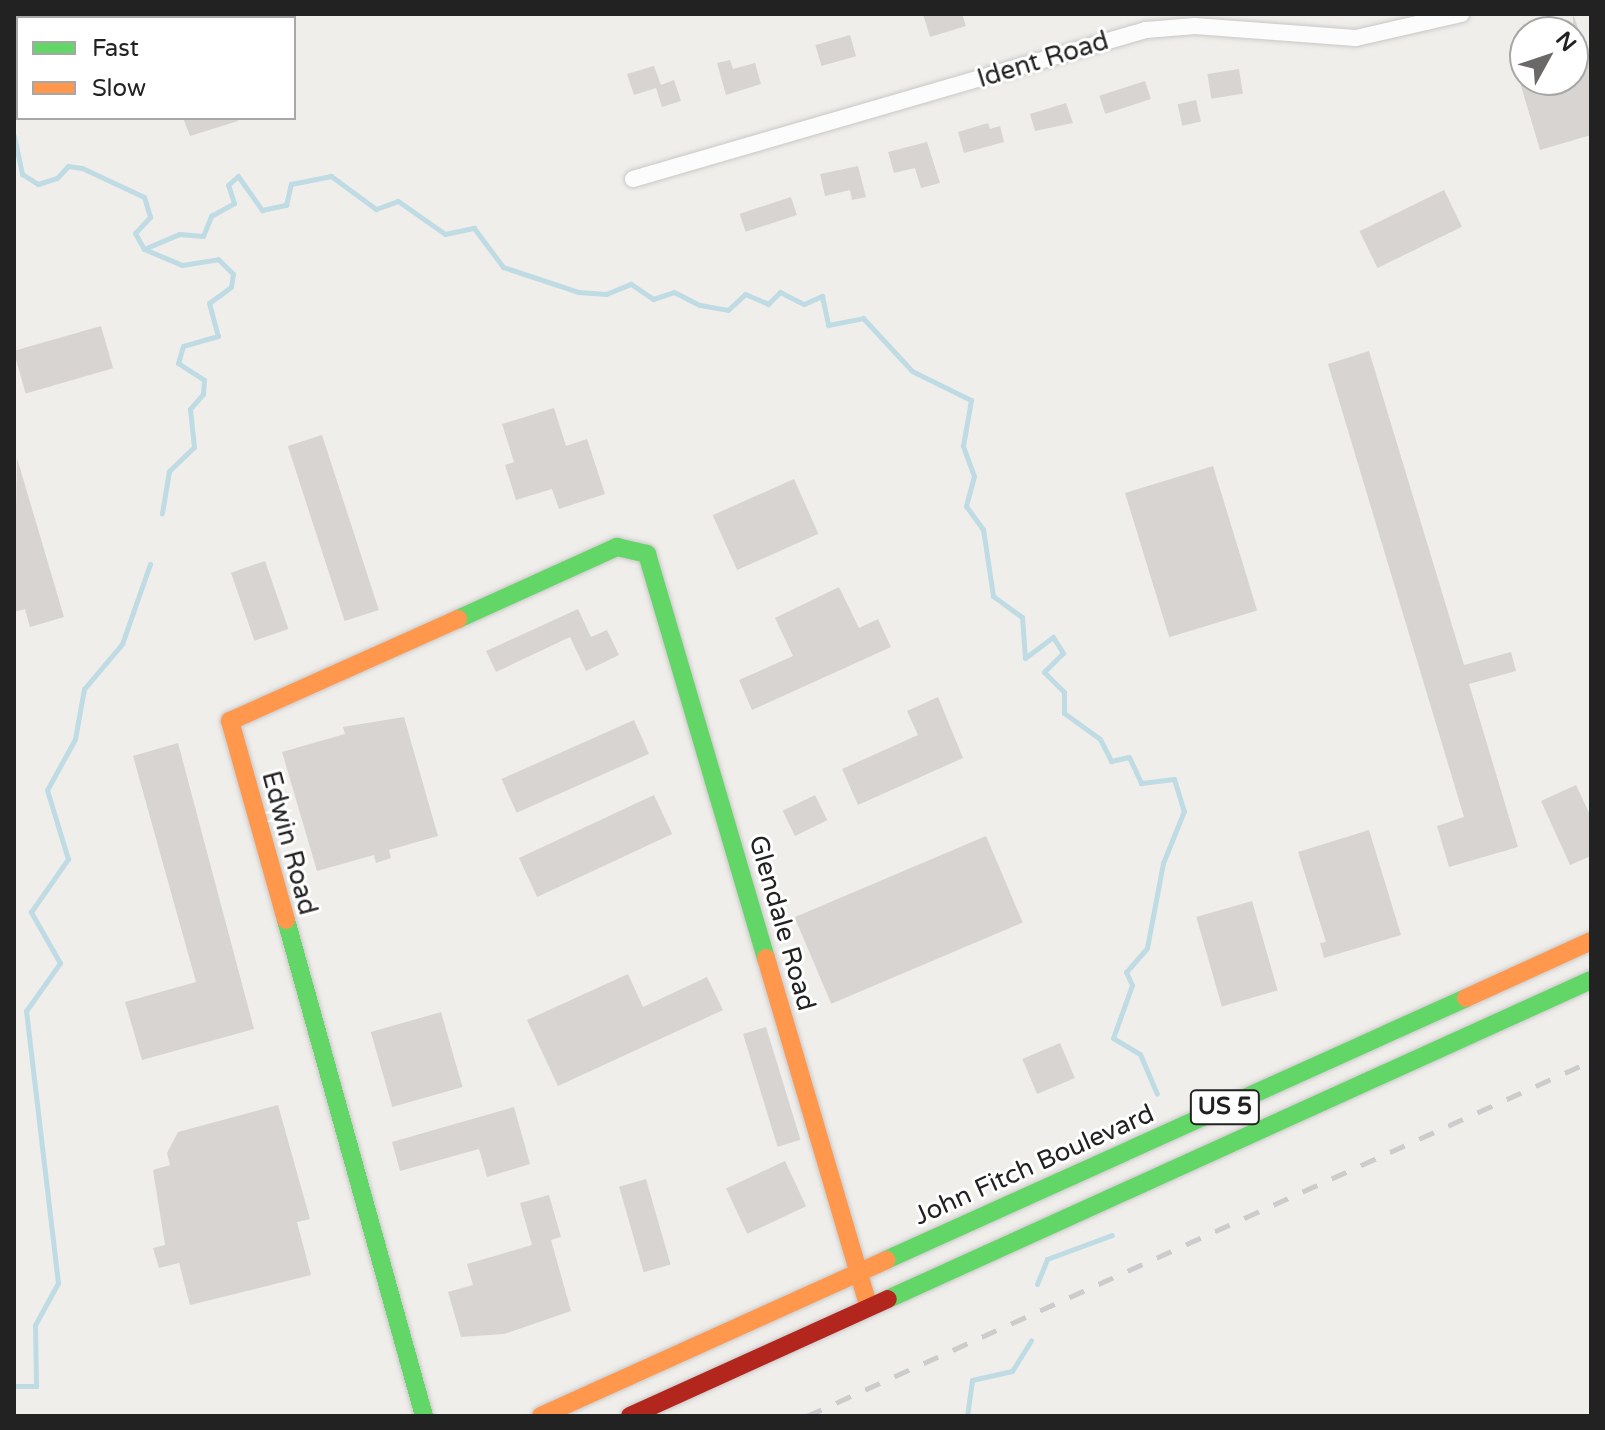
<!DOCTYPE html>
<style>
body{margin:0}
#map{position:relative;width:1605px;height:1430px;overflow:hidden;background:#f0eeeb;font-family:"Varela Round",sans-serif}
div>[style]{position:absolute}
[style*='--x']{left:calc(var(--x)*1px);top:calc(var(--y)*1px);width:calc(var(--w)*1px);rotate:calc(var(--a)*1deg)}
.stream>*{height:5px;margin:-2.5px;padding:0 2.5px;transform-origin:2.5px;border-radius:2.5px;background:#bfdbe3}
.building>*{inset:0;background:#d7d4d2;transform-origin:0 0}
.roads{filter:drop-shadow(0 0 2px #c9c8c7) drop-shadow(0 0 2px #c9c8c7)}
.street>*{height:16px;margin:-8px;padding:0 8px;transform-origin:8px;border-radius:8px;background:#fdfcfc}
.fast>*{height:18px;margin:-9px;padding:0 9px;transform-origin:9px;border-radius:9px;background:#63d668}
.slow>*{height:18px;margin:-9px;padding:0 9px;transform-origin:9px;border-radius:9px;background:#ff974d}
.jam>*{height:18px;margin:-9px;padding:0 9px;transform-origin:9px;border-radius:9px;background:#b3261e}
.rail>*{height:5px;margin-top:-2.5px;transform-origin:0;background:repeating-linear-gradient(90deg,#ccc 0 16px,transparent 0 32px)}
span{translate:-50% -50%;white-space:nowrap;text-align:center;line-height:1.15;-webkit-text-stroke:6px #fff;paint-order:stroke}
.shield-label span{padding:2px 6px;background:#fff;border:2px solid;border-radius:6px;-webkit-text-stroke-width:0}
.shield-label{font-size:24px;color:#222;font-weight:700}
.street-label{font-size:26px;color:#222}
.frame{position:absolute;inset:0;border:16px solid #222;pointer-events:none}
.legend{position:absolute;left:16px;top:16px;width:280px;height:104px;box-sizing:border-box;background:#fff;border:2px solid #a7a7a7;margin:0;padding:10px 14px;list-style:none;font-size:24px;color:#222}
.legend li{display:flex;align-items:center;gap:16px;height:40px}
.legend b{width:40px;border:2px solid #a7a7a7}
.north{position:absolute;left:1509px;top:16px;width:80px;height:80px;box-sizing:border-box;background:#fff;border:2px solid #a7a7a7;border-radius:50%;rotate:50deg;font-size:22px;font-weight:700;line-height:32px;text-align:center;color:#222}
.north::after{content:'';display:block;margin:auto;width:28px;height:36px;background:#6a6968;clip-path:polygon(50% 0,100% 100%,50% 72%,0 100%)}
</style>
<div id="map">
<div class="stream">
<i style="--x:14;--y:136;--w:39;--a:78"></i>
<i style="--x:22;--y:174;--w:19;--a:32"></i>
<i style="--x:38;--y:184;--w:20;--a:-18"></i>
<i style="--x:57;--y:178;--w:16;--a:-47"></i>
<i style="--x:68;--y:166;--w:14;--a:8"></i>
<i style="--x:82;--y:168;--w:68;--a:25.1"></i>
<i style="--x:144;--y:197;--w:21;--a:73"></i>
<i style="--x:150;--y:217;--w:22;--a:133"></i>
<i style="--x:135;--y:233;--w:18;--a:61"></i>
<i style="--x:144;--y:249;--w:38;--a:-23"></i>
<i style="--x:179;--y:234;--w:24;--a:5"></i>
<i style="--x:203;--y:236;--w:22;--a:-68"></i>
<i style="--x:211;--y:216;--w:26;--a:-29"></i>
<i style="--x:234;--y:203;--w:19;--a:-108"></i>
<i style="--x:228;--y:185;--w:13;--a:-42"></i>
<i style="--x:238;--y:176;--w:42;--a:54.8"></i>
<i style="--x:262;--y:210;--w:25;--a:-12"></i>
<i style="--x:286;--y:205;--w:22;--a:-77"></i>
<i style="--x:291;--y:184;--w:41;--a:-11.3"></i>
<i style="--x:331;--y:176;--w:56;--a:36.3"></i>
<i style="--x:376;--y:209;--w:23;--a:-20"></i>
<i style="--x:398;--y:201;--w:57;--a:35.1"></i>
<i style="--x:445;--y:234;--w:30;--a:-12"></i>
<i style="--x:474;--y:228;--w:49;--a:53.4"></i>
<i style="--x:503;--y:267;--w:79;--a:18.4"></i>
<i style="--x:578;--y:292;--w:28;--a:4"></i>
<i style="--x:606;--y:294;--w:27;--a:-22"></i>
<i style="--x:631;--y:284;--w:27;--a:34"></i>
<i style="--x:653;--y:299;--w:22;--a:-18"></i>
<i style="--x:674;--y:292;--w:29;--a:27"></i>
<i style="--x:700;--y:305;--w:28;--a:10"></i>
<i style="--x:728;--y:310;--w:23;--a:-43"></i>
<i style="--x:745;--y:294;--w:25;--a:23"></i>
<i style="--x:768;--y:304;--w:17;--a:-45"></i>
<i style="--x:780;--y:292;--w:27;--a:27"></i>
<i style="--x:804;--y:304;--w:20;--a:-24"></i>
<i style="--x:822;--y:296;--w:30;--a:78"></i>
<i style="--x:828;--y:325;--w:36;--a:-11"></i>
<i style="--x:863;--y:318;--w:72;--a:47.2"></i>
<i style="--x:912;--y:371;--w:66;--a:26.2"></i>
<i style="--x:971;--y:400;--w:47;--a:99.9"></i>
<i style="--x:963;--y:446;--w:32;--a:70"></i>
<i style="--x:974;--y:476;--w:31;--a:105"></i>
<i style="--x:966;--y:506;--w:29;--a:54"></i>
<i style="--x:983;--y:529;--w:68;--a:81.5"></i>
<i style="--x:993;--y:596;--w:36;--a:36"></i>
<i style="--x:1022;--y:617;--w:41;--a:85.8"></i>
<i style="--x:1025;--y:658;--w:35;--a:-37"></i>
<i style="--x:1053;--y:637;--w:19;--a:58"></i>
<i style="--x:1063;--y:653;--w:27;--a:135"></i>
<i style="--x:1044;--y:672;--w:28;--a:45"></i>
<i style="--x:1064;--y:692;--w:21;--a:90"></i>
<i style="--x:1064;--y:713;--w:44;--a:35.8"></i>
<i style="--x:1100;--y:739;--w:25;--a:63"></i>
<i style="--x:1111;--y:761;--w:18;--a:-13"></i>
<i style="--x:1129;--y:757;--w:29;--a:65"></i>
<i style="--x:1141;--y:783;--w:33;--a:-7"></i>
<i style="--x:1174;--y:779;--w:34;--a:73"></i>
<i style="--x:1184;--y:811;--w:56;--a:112"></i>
<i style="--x:1163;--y:863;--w:86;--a:100.7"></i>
<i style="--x:1147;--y:948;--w:32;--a:131"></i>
<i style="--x:1126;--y:972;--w:14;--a:65"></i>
<i style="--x:1132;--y:985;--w:56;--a:109.7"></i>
<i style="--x:1113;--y:1038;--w:31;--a:31"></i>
<i style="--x:1140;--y:1054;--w:43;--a:67"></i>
<i style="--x:144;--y:249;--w:41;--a:22.8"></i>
<i style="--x:182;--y:265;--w:36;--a:-9"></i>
<i style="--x:218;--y:259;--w:21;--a:45"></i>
<i style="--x:233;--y:274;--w:13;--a:99"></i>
<i style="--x:231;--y:287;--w:27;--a:144"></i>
<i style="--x:209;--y:303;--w:34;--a:75"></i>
<i style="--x:218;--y:336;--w:36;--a:164"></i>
<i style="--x:183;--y:346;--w:18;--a:106"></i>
<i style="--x:178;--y:363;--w:31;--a:33"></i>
<i style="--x:204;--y:380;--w:14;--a:94"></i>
<i style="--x:203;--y:394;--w:20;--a:131"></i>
<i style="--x:190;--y:409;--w:38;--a:84"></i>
<i style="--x:194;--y:447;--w:35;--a:136"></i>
<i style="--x:169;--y:471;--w:43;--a:99.5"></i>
<i style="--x:1037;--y:1284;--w:27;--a:-68"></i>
<i style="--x:1047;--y:1259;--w:69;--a:-20.3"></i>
<i style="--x:14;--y:1386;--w:22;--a:0"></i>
<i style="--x:36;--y:1386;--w:61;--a:-90.9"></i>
<i style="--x:35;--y:1325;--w:48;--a:-61.3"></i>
<i style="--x:58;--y:1283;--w:274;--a:-96.7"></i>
<i style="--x:26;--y:1011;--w:59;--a:-54.7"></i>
<i style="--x:60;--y:963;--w:59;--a:-119.6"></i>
<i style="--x:31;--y:912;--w:65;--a:-55.1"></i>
<i style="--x:68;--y:859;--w:72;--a:-106.9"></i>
<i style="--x:47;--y:790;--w:58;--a:-61.2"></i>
<i style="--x:75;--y:739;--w:51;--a:-79.8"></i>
<i style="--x:84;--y:689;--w:59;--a:-49.8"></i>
<i style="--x:122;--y:644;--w:85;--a:-70.7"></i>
<i style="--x:967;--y:1416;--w:36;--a:-82"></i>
<i style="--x:972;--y:1380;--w:41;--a:-12.7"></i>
<i style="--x:1012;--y:1371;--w:36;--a:-58"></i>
</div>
<div class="building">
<i style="clip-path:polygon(923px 14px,962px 14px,966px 26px,930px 37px)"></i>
<i style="clip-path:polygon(1573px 14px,1591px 63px,1591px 135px,1540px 150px,1511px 52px,1525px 48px,1525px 80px,1573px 80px)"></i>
<i style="left:850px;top:35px;width:22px;height:36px;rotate:74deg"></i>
<i style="clip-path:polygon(730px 60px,733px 69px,755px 63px,761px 84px,726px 95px,717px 63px)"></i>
<i style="clip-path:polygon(654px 66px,661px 85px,674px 80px,681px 101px,662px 107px,656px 88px,634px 95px,627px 74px)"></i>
<i style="left:1239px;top:69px;width:25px;height:32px;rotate:81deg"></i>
<i style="left:1145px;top:81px;width:19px;height:48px;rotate:72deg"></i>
<i style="left:1196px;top:100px;width:22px;height:19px;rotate:77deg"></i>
<i style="clip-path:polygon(1066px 103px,1073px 123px,1035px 131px,1030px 114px)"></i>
<i style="clip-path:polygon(183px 118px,237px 118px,238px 121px,190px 136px)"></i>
<i style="clip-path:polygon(988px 123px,990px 129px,1000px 126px,1004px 142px,964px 153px,958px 132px)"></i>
<i style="clip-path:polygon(927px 142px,940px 183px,921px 188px,915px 168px,894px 173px,888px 152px)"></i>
<i style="clip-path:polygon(858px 166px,866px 197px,852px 200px,850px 190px,825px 196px,820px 174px)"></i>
<i style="left:1444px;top:190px;width:41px;height:94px;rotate:64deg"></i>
<i style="left:791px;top:197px;width:19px;height:54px;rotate:72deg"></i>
<i style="left:101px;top:326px;width:44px;height:91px;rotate:74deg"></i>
<i style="clip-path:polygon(1369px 351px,1464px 665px,1511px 652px,1516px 671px,1469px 684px,1518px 847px,1449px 867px,1437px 826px,1464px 817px,1328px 364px)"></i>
<i style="clip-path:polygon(554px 408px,566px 446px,587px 439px,605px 494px,559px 509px,552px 489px,516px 500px,505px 465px,514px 462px,502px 424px)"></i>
<i style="left:322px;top:435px;width:184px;height:36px;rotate:72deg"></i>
<i style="clip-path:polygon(17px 458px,64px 617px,30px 627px,25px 609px,14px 612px)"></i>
<i style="left:1213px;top:466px;width:151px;height:92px;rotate:73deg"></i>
<i style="left:794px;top:479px;width:60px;height:89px;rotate:66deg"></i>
<i style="left:265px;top:561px;width:72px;height:36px;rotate:71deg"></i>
<i style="clip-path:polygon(839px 587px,859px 628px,878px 619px,891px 647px,752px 710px,739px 680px,793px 656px,775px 618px)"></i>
<i style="clip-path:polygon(578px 609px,591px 637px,607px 630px,619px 655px,586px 671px,570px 637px,496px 672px,486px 651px)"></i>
<i style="clip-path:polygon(938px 697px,963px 758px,858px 805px,842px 769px,918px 735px,907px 711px)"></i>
<i style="clip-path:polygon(404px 717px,438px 836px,389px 850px,391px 858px,376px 863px,374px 855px,317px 871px,282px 752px,345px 734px,343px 727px)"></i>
<i style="left:634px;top:720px;width:37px;height:145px;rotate:66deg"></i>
<i style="clip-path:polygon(178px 743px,254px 1029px,142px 1060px,125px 1002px,196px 982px,133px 756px)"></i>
<i style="clip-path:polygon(1576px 785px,1591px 817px,1591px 856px,1570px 865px,1541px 801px)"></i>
<i style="left:654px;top:795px;width:43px;height:149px;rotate:65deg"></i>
<i style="left:815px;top:795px;width:28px;height:36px;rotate:64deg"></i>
<i style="clip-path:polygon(1369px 830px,1401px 935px,1324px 958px,1320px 943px,1326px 942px,1298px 852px)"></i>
<i style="left:986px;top:836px;width:94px;height:208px;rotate:67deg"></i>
<i style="left:1252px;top:901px;width:93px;height:58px;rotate:74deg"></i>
<i style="clip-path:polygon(628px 974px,643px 1007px,707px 977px,723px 1010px,558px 1086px,527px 1020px)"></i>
<i style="left:441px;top:1012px;width:78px;height:73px;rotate:74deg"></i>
<i style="left:766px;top:1027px;width:118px;height:24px;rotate:73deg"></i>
<i style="left:1060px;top:1043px;width:38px;height:41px;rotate:67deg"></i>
<i style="clip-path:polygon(278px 1105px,310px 1219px,297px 1222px,311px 1275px,190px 1305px,179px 1263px,159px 1268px,153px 1248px,165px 1245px,153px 1170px,170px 1165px,167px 1153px,178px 1132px)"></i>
<i style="clip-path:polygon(514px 1107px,530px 1164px,487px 1177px,479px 1149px,400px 1171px,392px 1142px)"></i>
<i style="left:785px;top:1161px;width:50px;height:65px;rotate:65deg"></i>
<i style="left:646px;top:1179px;width:89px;height:28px;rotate:74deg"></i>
<i style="clip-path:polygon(549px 1195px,561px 1237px,551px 1240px,571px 1311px,504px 1334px,461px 1337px,448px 1292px,473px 1285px,467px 1264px,532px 1245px,520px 1203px)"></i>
</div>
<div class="roads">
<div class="street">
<i style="--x:633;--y:179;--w:534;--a:-16.2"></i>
<i style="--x:1146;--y:30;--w:49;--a:-4.7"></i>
<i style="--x:1195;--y:26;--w:161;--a:4.3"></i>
<i style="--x:1356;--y:38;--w:108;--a:-12.9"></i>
</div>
<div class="fast">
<i style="--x:458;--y:619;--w:175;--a:-24.4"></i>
<i style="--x:617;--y:547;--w:31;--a:13"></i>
<i style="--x:647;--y:554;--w:421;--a:73.6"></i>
<i style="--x:286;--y:920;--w:515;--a:74.45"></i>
<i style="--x:886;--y:1260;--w:636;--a:-24.31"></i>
<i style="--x:888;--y:1299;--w:772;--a:-24.41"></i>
</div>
<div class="slow">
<i style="--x:286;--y:920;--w:207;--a:-105.7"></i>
<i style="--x:230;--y:721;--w:250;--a:-24.1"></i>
<i style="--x:766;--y:958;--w:364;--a:73.6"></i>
<i style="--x:1466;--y:998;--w:137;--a:-24.5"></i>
<i style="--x:541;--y:1416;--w:379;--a:-24.3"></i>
</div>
<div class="jam">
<i style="--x:630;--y:1416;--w:283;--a:-24.4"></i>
</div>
</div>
<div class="rail">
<i style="--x:807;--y:1416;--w:861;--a:-24.36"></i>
</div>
<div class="shield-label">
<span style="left:1225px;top:1107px">US 5</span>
</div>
<div class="street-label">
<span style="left:1043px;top:60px;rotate:-17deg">Ident Road</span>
<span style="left:289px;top:843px;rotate:75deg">Edwin Road</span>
<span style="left:782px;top:923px;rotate:74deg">Glendale Road</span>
<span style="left:1034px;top:1165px;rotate:-24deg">John Fitch Boulevard</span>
</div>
<div class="frame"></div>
<ul class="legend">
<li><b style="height:10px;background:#63d668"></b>Fast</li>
<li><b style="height:10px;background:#ff974d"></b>Slow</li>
</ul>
<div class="north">N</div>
</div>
